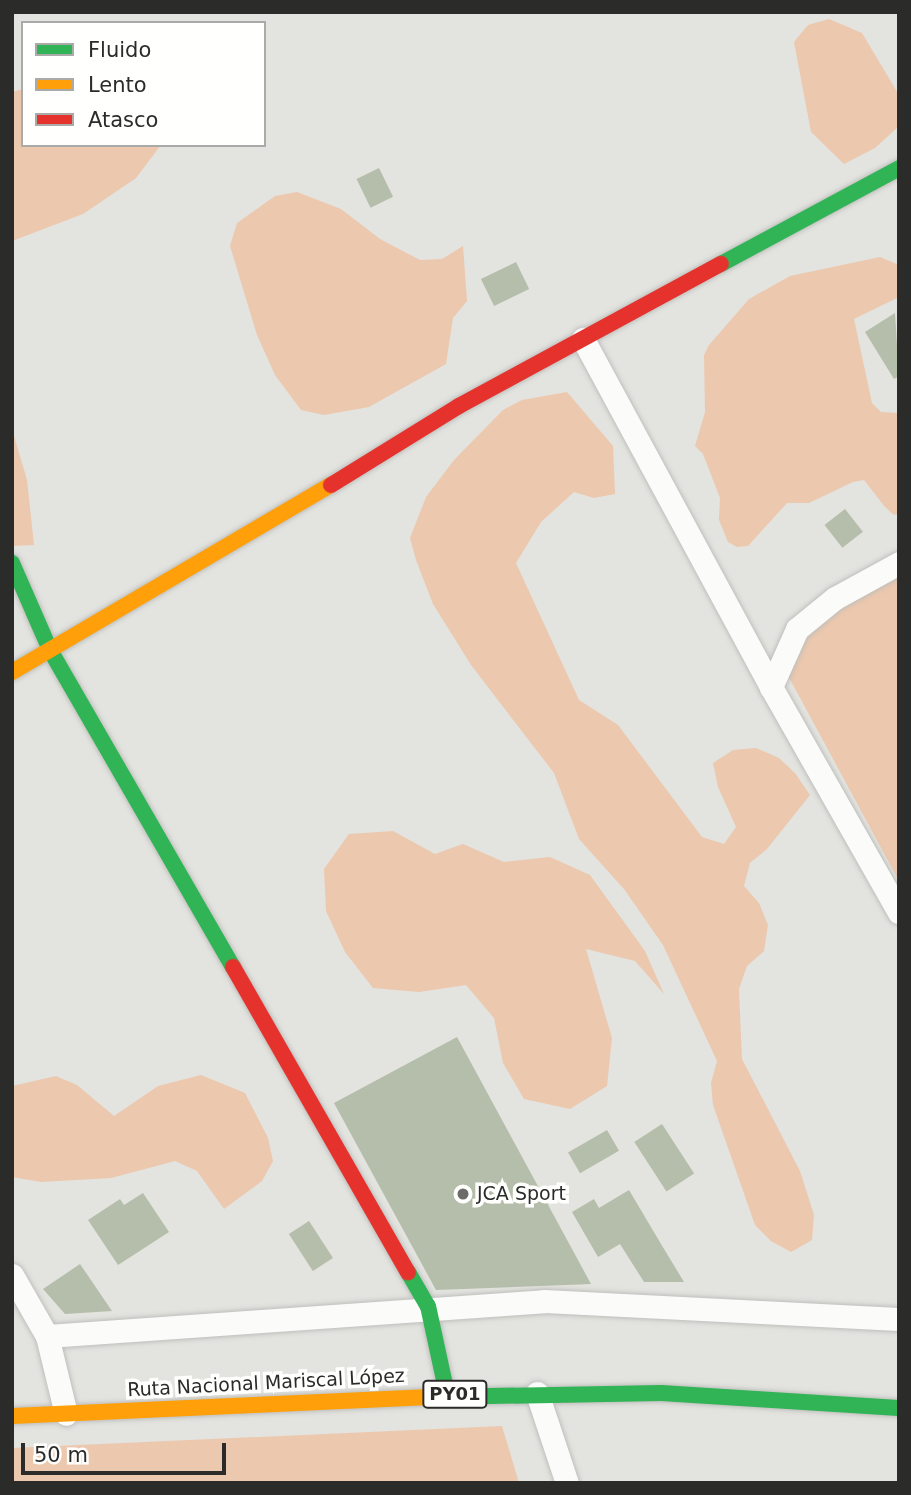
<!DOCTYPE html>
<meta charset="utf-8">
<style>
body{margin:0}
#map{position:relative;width:911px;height:1495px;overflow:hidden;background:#e3e3df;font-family:"DejaVu Sans",sans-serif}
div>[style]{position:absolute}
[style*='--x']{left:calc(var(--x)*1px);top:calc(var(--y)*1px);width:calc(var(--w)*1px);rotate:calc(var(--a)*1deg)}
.green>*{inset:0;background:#ecc8ae}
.building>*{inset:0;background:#b5beaa;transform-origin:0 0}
.roads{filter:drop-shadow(0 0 2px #bfbfbd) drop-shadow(0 0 2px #bfbfbd)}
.street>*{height:23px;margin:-11.5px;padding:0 11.5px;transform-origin:11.5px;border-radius:11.5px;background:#fbfbfa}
.fast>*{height:16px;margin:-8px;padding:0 8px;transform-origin:8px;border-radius:8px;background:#30b455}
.slow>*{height:16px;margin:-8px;padding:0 8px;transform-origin:8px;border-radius:8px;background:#ff9f0a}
.jam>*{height:16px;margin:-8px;padding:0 8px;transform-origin:8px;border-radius:8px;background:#e5322d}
.dots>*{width:19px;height:19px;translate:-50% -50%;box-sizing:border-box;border:4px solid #fffffe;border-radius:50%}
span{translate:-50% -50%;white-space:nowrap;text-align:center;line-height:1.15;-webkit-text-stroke:7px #fffffe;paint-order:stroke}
.shield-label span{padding:2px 5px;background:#fffffe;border:2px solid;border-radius:5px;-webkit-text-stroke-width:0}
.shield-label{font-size:18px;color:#2b2b29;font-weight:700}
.poi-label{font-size:19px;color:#2b2b29}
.left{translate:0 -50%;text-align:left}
.street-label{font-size:19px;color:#2b2b29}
.frame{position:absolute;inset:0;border:14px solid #2b2b29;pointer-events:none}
.legend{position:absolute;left:21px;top:21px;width:245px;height:126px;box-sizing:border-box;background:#fffffe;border:2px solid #aaaaa9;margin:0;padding:9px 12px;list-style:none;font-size:21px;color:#2b2b29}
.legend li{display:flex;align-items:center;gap:14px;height:35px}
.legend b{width:35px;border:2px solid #aaaaa9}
.scale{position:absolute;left:21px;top:1443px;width:205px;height:32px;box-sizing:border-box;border:4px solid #2b2b29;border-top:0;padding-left:9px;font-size:21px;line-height:24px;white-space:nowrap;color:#2b2b29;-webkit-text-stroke:5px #fffffe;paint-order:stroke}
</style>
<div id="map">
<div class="green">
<i style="clip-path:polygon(829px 19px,862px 33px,899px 95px,899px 126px,875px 148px,844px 164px,811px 132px,794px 42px,808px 25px)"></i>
<i style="clip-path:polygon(23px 89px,23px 145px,161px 145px,136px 178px,83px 214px,12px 241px,12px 92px)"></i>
<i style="clip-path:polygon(297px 192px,341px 209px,380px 239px,420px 260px,442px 259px,463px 246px,467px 301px,453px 318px,446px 364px,369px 407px,324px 415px,301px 410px,275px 375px,257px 335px,230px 246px,237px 223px,275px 196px)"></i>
<i style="clip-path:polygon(880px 257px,899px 265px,899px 297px,854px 319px,872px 403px,881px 412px,899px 413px,899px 513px,894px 515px,885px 507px,864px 480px,853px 482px,809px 503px,787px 503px,748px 546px,737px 547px,728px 542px,719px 520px,720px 498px,703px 454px,695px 446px,705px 412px,704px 355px,709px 345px,749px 299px,790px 276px)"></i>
<i style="clip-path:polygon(567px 392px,613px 446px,615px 494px,594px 498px,574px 492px,541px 522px,516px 563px,579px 700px,618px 725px,702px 837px,724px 844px,736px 827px,718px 787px,713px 763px,733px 750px,756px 748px,779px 758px,795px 773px,810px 795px,767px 849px,750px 863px,744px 886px,759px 903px,768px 925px,764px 951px,747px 966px,739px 989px,742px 1059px,800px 1171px,814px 1215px,812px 1240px,791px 1252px,771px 1241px,755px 1225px,713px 1105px,711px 1083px,717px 1061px,663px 945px,624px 889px,579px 839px,554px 773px,471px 665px,433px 604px,416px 560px,410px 538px,426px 497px,454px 460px,503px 410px,522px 400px)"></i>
<i style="clip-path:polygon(12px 429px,27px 480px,34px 545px,12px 546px)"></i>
<i style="clip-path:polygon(899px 575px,899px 881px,786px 672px,819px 618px)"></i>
<i style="clip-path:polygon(393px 831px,435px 854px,463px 844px,504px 862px,550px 857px,590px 875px,645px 951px,664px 994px,635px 961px,586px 949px,612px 1038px,607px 1086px,570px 1109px,524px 1099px,503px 1063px,494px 1018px,466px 985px,419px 992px,373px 988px,345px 952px,326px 911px,324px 869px,349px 834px)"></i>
<i style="clip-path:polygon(201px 1075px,245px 1093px,268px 1138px,273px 1161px,262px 1181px,224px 1209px,197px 1171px,175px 1161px,111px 1178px,41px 1182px,12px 1177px,12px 1086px,56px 1076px,77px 1085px,114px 1116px,158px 1086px)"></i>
<i style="clip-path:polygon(502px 1426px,519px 1483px,12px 1483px,12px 1448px)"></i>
</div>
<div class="building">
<i style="left:379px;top:168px;width:32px;height:25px;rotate:64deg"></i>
<i style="left:516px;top:262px;width:30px;height:39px;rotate:64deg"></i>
<i style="clip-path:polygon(895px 313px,899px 376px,894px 379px,865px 332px)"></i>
<i style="left:845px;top:509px;width:29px;height:26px;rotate:52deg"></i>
<i style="clip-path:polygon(457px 1037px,591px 1284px,436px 1290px,334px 1103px)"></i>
<i style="left:662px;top:1124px;width:59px;height:33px;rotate:57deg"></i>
<i style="left:607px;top:1130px;width:24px;height:45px;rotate:60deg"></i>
<i style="clip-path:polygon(629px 1190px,661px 1244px,684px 1282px,644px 1282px,620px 1244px,598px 1257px,572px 1212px,594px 1199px,599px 1208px)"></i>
<i style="clip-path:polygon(143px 1193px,169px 1232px,118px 1265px,88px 1220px,120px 1199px,124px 1205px)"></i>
<i style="left:309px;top:1221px;width:44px;height:24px;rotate:57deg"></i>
<i style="clip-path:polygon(80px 1264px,112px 1311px,65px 1314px,43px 1289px)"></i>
</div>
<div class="roads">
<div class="street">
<i style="--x:583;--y:339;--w:396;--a:61.6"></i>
<i style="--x:899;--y:563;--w:73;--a:151.3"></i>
<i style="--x:835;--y:598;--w:49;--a:140.8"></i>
<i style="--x:797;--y:629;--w:64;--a:114.1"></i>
<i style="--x:771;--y:687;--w:259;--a:60.4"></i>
<i style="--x:12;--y:1275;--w:70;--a:60.2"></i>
<i style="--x:47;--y:1336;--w:80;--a:76.3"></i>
<i style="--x:47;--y:1336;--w:498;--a:-4"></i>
<i style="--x:544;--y:1301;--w:355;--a:2.9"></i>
<i style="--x:537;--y:1393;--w:95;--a:71.6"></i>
</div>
<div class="fast">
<i style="--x:721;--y:264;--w:202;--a:-28.3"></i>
<i style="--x:12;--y:563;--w:95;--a:66.4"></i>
<i style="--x:50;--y:650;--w:366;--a:60"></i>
<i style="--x:408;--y:1272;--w:39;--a:60"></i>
<i style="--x:428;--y:1306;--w:90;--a:77.8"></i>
<i style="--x:436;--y:1397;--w:225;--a:-1"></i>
<i style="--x:661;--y:1393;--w:238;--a:3.6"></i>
</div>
<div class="slow">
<i style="--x:12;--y:672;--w:370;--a:-30.4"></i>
<i style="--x:12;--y:1416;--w:424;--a:-2.6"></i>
</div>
<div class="jam">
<i style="--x:331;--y:485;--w:150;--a:-31.7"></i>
<i style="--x:459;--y:406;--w:298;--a:-28.5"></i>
<i style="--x:233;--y:967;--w:352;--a:60.2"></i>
</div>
</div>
<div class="dots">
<i style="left:463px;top:1194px;background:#6b6b69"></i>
</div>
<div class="shield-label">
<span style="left:455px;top:1394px">PY01</span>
</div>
<div class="poi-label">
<span class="left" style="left:477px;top:1194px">JCA Sport</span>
</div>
<div class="street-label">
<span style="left:266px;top:1383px;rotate:-3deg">Ruta Nacional Mariscal López</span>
</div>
<div class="frame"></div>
<ul class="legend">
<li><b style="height:9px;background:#30b455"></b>Fluido</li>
<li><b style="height:9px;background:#ff9f0a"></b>Lento</li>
<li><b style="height:9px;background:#e5322d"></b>Atasco</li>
</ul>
<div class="scale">50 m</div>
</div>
